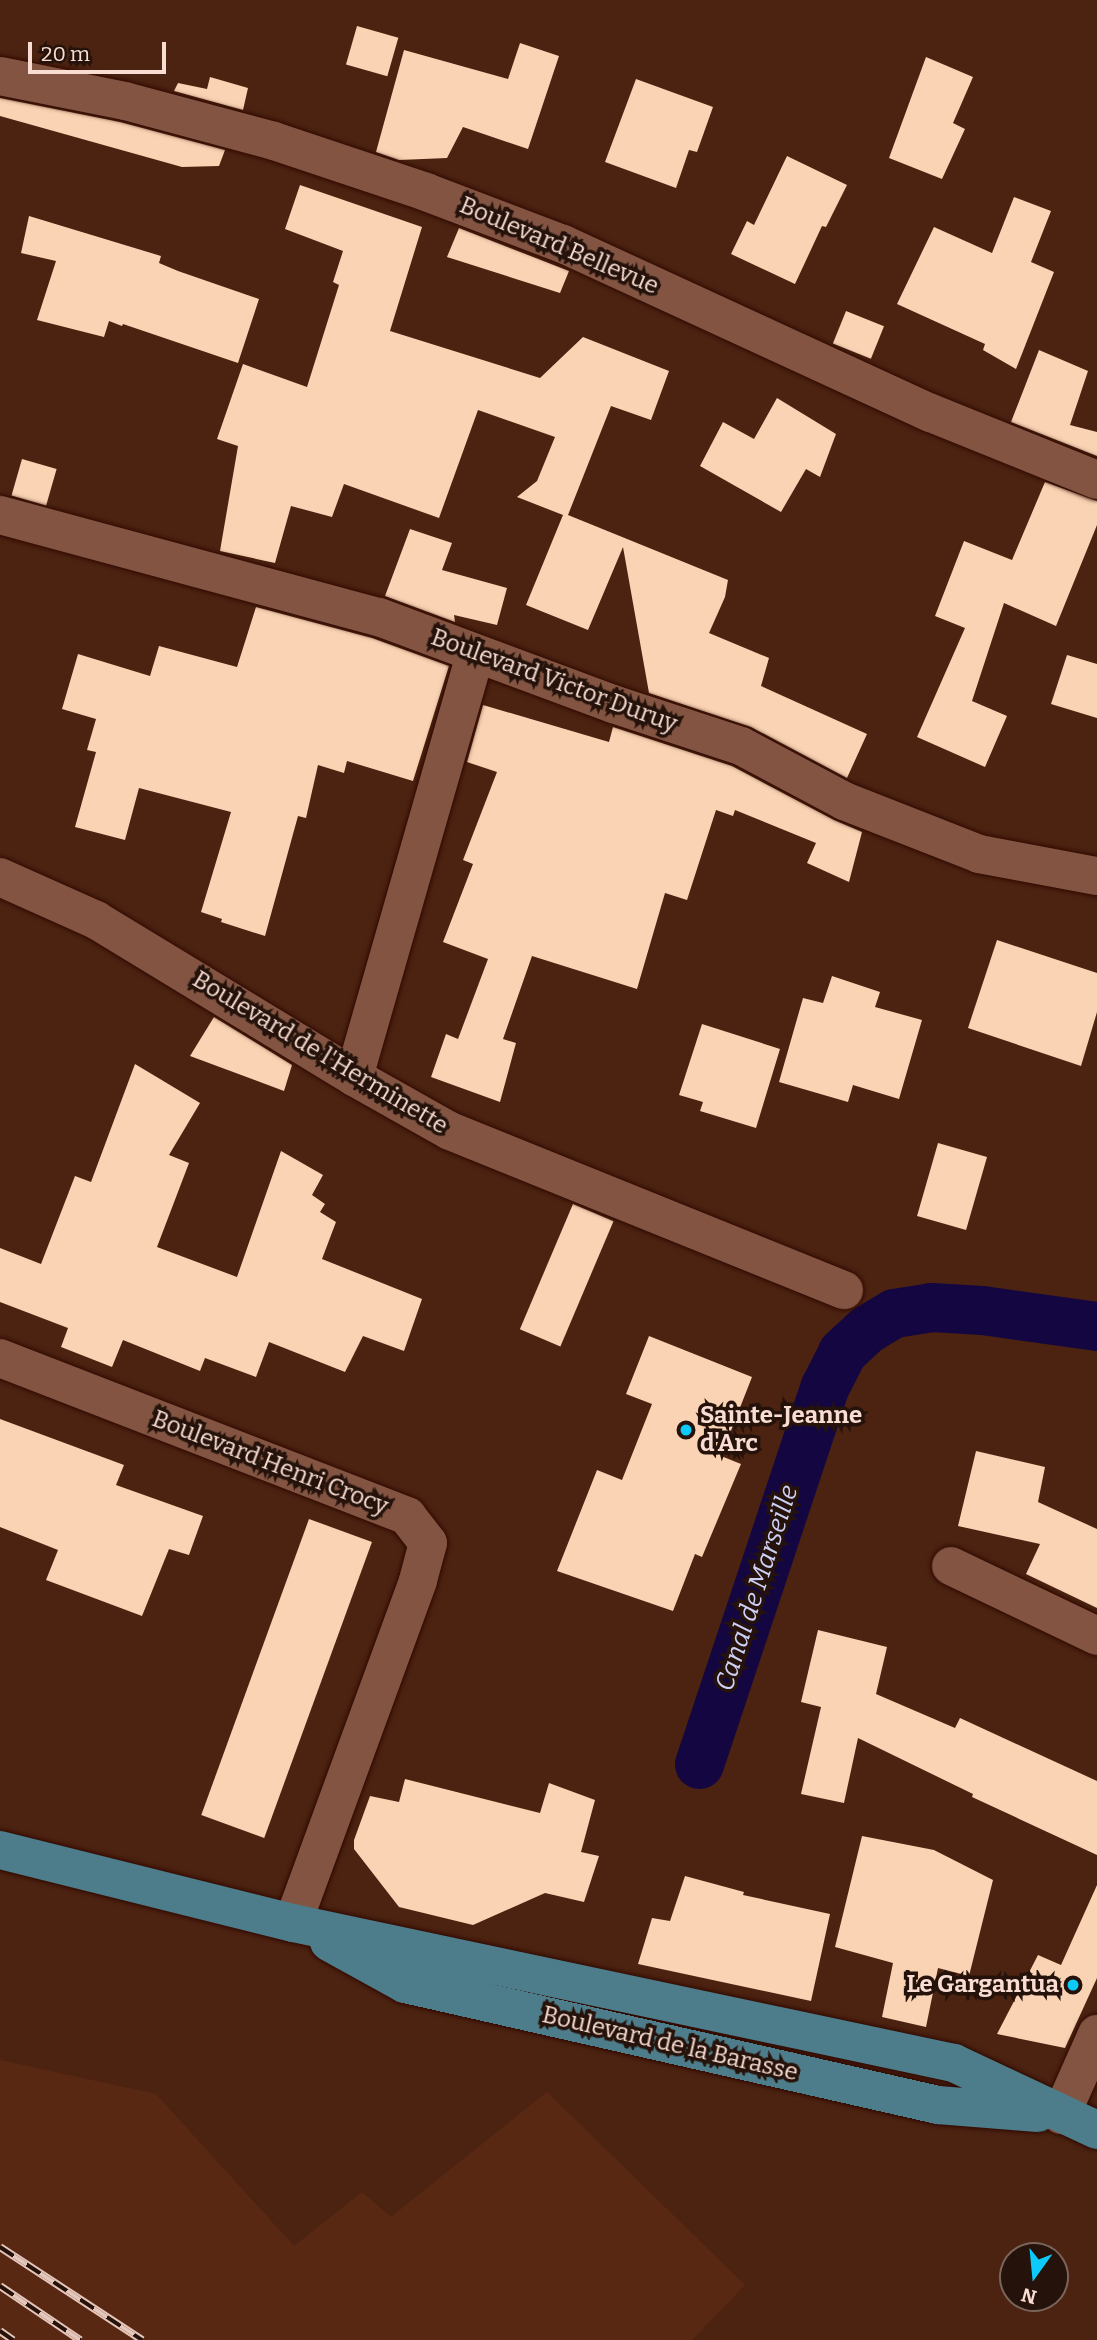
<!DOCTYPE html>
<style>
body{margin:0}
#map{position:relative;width:1097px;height:2340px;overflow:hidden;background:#4c2311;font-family:Bitter,serif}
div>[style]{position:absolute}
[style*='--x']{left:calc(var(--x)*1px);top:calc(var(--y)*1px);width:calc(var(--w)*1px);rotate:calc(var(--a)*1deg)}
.built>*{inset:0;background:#582813}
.canal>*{height:49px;margin:-24.5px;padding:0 24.5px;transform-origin:24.5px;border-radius:24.5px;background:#140741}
.building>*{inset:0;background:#f9d3b3;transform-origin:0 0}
.roads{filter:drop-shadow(0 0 2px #300900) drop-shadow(0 0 2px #300900)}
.minor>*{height:38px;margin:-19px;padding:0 19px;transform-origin:19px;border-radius:19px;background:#825441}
.major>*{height:38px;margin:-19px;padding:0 19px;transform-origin:19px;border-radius:19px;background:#4d7d8a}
.rail>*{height:8px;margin-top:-4px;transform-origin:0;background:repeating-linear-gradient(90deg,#25130b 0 16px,#e4c6bb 0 32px);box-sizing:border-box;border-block:2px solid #e4c6bb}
.dots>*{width:19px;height:19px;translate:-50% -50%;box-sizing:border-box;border:4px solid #25130b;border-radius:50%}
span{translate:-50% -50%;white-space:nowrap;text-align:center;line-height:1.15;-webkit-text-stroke:7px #25130b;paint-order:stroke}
.street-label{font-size:24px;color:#f9ddd2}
.poi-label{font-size:24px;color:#f9ddd2;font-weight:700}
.left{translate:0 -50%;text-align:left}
.right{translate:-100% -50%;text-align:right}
.water-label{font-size:26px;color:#cdcff5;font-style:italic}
.north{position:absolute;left:999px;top:2242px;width:70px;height:70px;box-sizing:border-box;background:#25130b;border:2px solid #7a645b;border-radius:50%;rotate:195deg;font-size:19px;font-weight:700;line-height:28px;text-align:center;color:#f9ddd2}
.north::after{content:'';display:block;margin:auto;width:24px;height:32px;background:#0ccafa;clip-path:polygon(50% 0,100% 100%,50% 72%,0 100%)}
.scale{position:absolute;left:28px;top:42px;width:138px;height:32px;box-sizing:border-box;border:4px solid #f9ddd2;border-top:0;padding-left:9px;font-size:21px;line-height:24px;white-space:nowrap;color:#f9ddd2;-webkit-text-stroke:5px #25130b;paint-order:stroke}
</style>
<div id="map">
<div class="built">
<i style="clip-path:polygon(0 2060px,156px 2094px,294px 2246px,362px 2192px,391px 2217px,547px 2092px,745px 2285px,692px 2340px,0 2340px)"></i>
</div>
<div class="canal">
<i style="--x:699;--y:1764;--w:398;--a:-71.6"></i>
<i style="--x:825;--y:1386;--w:38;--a:-63"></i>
<i style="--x:842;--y:1352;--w:34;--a:-43"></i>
<i style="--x:867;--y:1329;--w:31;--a:-31"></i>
<i style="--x:894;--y:1313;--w:37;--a:-9"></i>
<i style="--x:931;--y:1307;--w:51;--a:3.4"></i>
<i style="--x:982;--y:1310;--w:116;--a:7.9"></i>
</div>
<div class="building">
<i style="left:357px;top:26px;width:43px;height:40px;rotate:16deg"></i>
<i style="clip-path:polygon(520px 43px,559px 56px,528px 149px,463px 127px,447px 158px,399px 160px,376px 152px,404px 50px,508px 79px)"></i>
<i style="clip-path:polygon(926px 57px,973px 77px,953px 123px,965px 129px,942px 179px,889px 158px)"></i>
<i style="clip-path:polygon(210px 77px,248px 88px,243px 110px,174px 91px,178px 83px,207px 89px)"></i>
<i style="clip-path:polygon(636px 79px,713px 107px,697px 152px,689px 150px,676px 188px,605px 162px)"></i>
<i style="clip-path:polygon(0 98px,120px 122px,225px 150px,219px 166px,182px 167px,0 116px)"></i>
<i style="clip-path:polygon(787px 156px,847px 185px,826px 227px,822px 226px,795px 284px,731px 254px,747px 221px,754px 225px)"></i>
<i style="clip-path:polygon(300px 185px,422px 227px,390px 331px,540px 378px,583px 337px,669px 371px,651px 420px,611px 406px,568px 515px,728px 580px,725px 597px,709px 633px,769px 658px,761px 686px,867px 734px,847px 778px,751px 727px,649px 693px,623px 547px,588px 630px,526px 605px,563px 515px,517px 497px,537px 481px,555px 437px,478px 410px,439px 518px,344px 484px,332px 517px,291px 506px,275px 563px,220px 551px,238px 446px,217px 439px,243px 364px,307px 387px,339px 285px,333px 282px,343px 251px,285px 229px)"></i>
<i style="clip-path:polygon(1014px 197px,1051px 211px,1031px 262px,1054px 272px,1016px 369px,983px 350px,985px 344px,897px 304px,934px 227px,992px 253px)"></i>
<i style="clip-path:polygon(29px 216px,161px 256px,159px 263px,178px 271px,259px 299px,238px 363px,123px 324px,122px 326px,109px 321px,104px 337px,37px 320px,56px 261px,21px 253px)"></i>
<i style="clip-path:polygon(459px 228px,569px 271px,560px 293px,447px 257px)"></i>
<i style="left:846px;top:311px;width:41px;height:35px;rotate:22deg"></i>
<i style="clip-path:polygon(1039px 350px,1088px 371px,1070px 425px,1097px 432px,1097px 456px,1011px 422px)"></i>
<i style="clip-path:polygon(777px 398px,836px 434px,820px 477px,806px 469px,781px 512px,700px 466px,723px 422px,754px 439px)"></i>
<i style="left:22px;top:459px;width:36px;height:38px;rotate:16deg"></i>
<i style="clip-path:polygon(1045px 482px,1097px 501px,1097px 525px,1056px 626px,1004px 603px,972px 701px,1007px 716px,985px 767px,917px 737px,965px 628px,935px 616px,964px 541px,1012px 560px)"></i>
<i style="clip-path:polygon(410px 529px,452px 543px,442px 570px,507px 588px,497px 625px,454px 615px,455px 622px,385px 596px)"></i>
<i style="clip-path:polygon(256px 607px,372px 638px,449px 666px,413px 781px,347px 761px,344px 773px,318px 765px,306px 818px,298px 816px,265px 936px,221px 922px,222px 919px,201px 912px,231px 812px,139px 788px,125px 840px,75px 827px,96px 752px,87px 750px,96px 719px,62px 709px,78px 654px,150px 676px,159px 646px,237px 667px)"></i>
<i style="clip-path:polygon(1067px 655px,1097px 664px,1097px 718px,1051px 704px)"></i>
<i style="clip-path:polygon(483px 705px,609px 742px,613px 727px,732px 766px,834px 820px,862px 832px,849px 882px,807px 863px,816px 843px,735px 810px,733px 816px,716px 810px,687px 900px,665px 893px,637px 989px,532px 956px,503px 1039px,516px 1043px,500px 1102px,431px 1077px,446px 1034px,458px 1039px,488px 959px,443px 942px,473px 864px,463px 860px,497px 772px,467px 762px)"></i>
<i style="clip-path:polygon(997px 940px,1097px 973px,1097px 1012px,1081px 1066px,968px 1028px)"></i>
<i style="clip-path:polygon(832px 976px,880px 992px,875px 1007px,922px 1020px,899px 1099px,853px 1085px,848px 1102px,779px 1082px,803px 998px,823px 1003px)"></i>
<i style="clip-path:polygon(214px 1017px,292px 1065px,284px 1091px,190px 1056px)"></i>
<i style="clip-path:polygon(702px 1024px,780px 1049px,756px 1128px,700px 1111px,703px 1102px,679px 1095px)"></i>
<i style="clip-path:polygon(135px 1064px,200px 1103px,169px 1155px,189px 1163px,157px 1247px,237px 1277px,281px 1151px,323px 1175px,312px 1195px,325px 1204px,320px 1212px,336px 1222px,322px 1259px,422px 1299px,404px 1351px,363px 1336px,345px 1372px,269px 1342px,256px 1377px,205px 1358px,200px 1371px,123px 1340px,112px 1367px,61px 1347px,68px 1328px,0 1302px,0 1248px,41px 1264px,75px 1176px,91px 1182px)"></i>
<i style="left:938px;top:1143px;width:51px;height:76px;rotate:16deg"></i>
<i style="left:573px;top:1204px;width:44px;height:136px;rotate:23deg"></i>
<i style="clip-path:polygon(649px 1336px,752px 1377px,721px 1456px,741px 1464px,702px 1557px,695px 1554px,673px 1611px,557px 1571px,597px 1470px,622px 1480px,652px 1404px,626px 1394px)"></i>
<i style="clip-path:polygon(0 1419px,124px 1465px,116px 1485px,203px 1516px,189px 1555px,169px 1549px,142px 1616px,46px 1580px,58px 1550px,0 1527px)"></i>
<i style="clip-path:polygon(976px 1451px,1045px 1467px,1038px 1502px,1097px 1529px,1097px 1608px,1026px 1574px,1040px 1544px,958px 1526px)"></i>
<i style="left:309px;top:1519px;width:67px;height:315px;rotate:20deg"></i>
<i style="clip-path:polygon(818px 1630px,887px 1647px,876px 1694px,955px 1728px,960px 1718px,1097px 1781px,1097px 1855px,972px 1797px,973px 1794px,858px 1738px,844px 1803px,801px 1794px,821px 1707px,801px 1702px)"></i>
<i style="clip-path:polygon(405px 1779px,540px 1813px,549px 1783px,595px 1800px,581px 1852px,599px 1856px,584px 1902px,545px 1893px,473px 1925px,399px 1907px,354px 1849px,354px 1840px,370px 1796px,399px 1802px)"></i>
<i style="clip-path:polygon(862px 1836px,934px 1850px,993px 1880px,969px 1976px,938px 1968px,926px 2027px,882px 2017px,893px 1963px,835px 1947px)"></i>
<i style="clip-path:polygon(685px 1876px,744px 1892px,743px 1895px,830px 1914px,811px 2001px,638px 1964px,652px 1918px,670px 1921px)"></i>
<i style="clip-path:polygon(1097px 1885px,1097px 1978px,1065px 2048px,997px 2034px,1038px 1955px,1061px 1965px)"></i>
</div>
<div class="roads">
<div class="minor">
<i style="--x:0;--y:76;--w:127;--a:11.3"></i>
<i style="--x:125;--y:101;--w:154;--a:15"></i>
<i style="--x:274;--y:141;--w:160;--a:18.5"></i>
<i style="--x:426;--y:192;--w:147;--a:20.8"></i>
<i style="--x:563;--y:244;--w:405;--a:24.7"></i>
<i style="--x:931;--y:413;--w:179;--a:22"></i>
<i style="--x:0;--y:515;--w:392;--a:15.1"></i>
<i style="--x:379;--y:617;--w:250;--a:20.4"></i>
<i style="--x:613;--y:704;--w:135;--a:18.2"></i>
<i style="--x:741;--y:746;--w:117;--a:28.1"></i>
<i style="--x:844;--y:801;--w:145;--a:21.4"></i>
<i style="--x:979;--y:854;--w:120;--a:10.6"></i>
<i style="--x:0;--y:877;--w:105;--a:24.1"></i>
<i style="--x:96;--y:920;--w:302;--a:31.3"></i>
<i style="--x:354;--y:1077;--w:110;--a:29.4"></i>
<i style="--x:450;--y:1131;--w:425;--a:22"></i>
<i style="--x:354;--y:1077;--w:440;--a:-74"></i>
<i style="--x:0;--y:1358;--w:437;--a:21.2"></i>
<i style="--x:407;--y:1516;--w:34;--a:52"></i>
<i style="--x:428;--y:1543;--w:39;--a:105"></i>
<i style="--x:418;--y:1581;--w:364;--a:110.1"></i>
<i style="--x:951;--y:1566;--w:162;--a:25.6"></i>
<i style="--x:1061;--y:2115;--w:89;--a:-66"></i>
</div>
<div class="major">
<i style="--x:0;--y:1850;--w:302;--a:14"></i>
<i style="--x:293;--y:1923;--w:676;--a:11.96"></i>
<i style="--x:954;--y:2063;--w:158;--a:25.1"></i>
<i style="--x:329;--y:1942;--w:87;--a:28.9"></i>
<i style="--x:405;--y:1984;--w:547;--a:12.79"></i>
<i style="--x:938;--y:2105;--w:100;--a:4.6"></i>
</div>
</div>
<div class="rail">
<i style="--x:0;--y:2247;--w:170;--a:33.2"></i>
<i style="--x:0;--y:2286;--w:97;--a:34"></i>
<i style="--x:0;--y:2331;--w:16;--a:35"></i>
</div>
<div class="dots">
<i style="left:686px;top:1430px;background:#0ccafa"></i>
<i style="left:1073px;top:1985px;background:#0ccafa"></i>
</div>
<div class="street-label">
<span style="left:559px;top:246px;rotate:23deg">Boulevard Bellevue</span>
<span style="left:554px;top:681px;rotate:20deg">Boulevard Victor Duruy</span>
<span style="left:320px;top:1053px;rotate:31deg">Boulevard de l'Herminette</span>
<span style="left:270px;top:1463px;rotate:21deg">Boulevard Henri Crocy</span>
<span style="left:670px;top:2044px;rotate:13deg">Boulevard de la Barasse</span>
</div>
<div class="poi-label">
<span class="left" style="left:700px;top:1430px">Sainte-Jeanne<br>d'Arc</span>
<span class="right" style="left:1059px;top:1985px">Le Gargantua</span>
</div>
<div class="water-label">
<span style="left:757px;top:1588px;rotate:-72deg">Canal de Marseille</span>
</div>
<div class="north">N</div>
<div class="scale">20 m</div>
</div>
